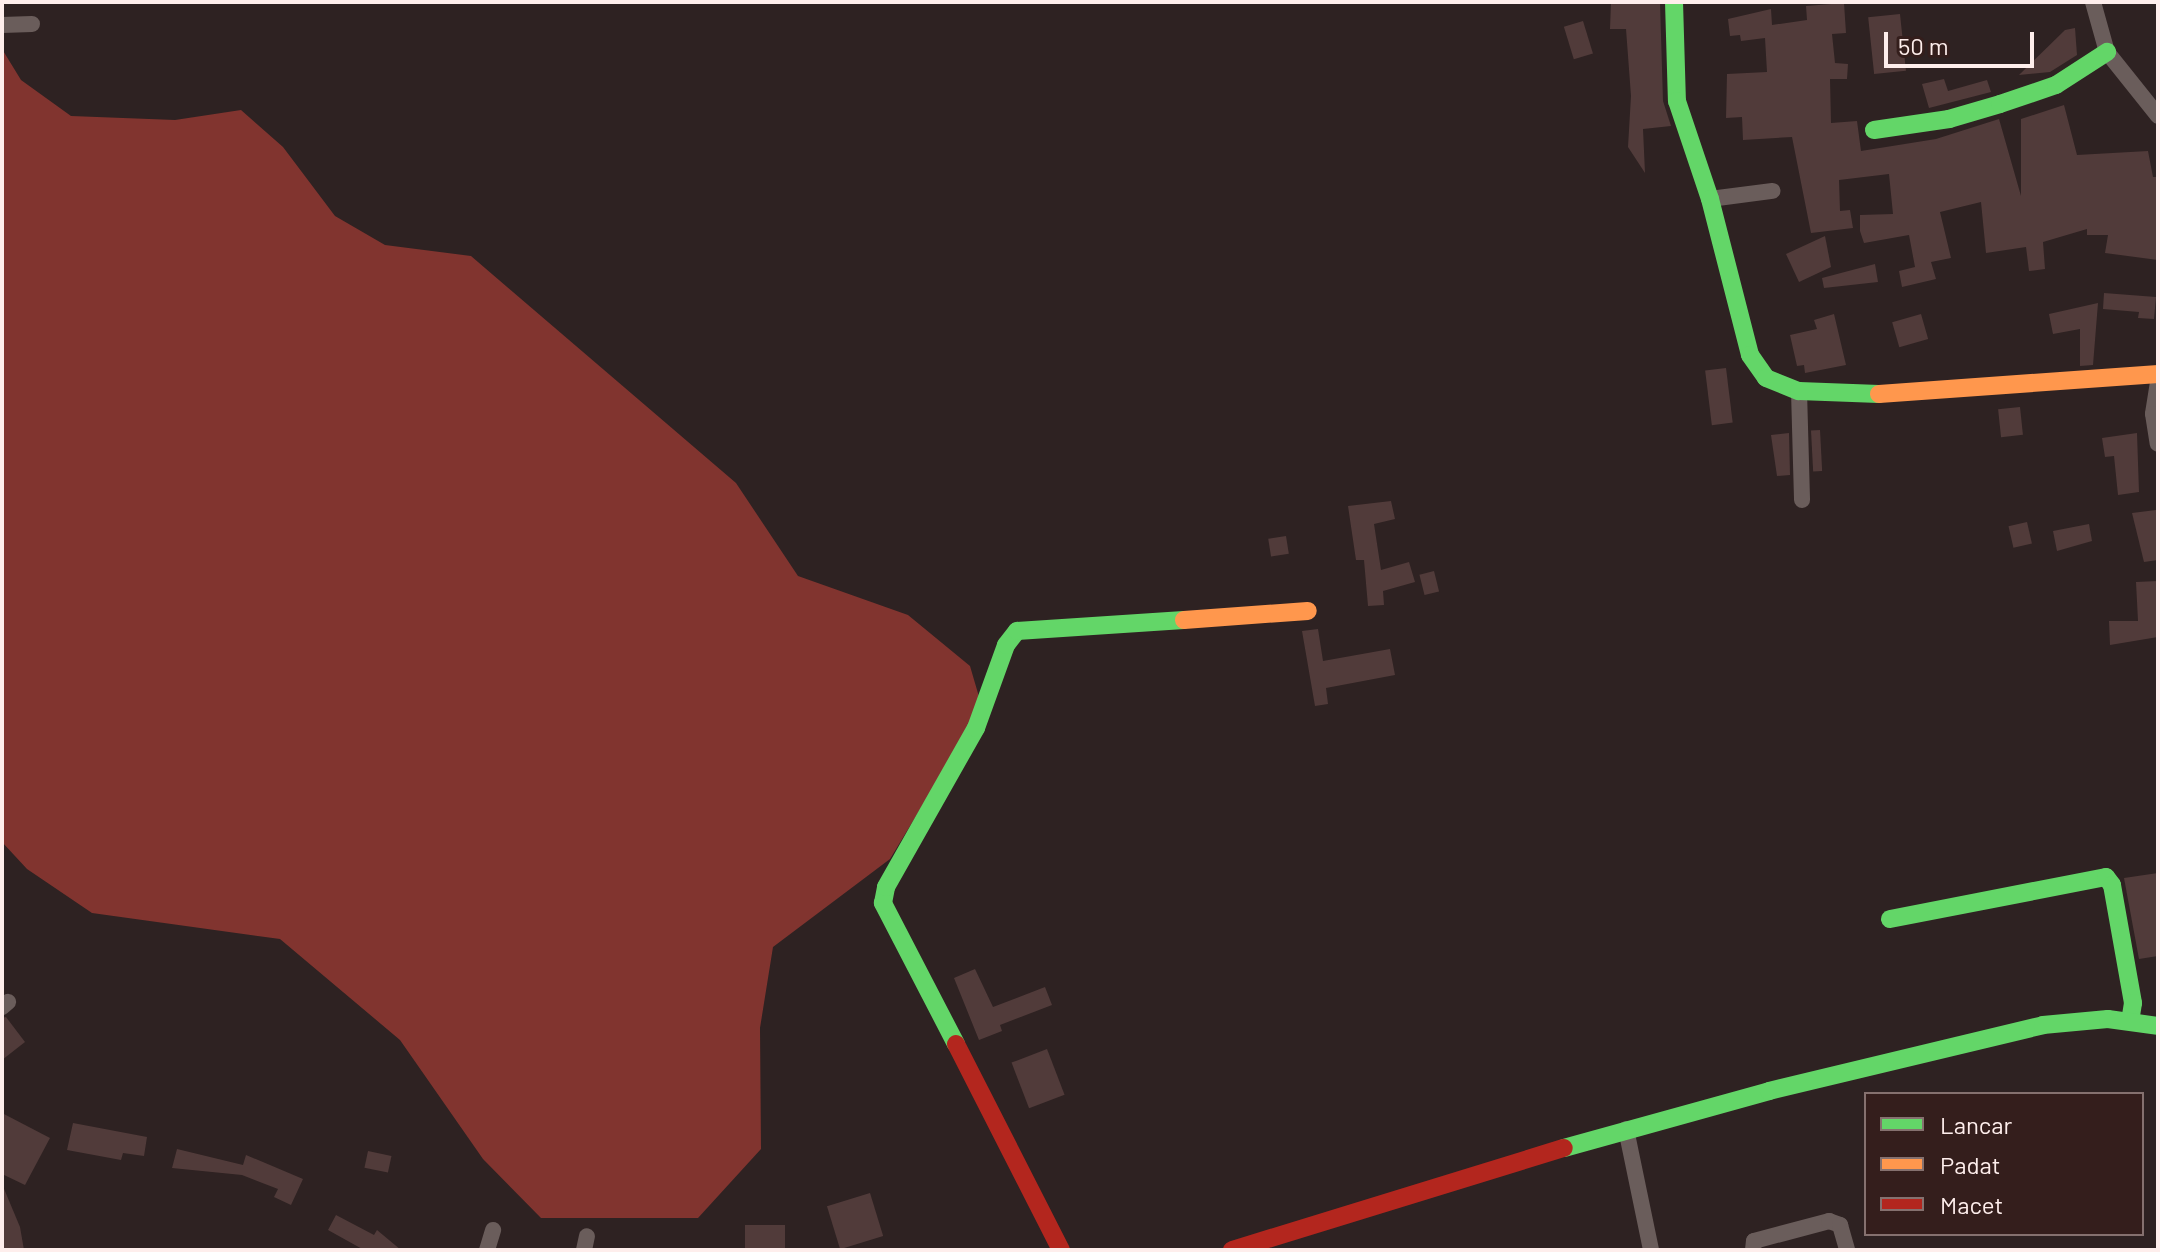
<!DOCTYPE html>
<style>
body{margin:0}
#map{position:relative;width:2160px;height:1252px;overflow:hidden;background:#2e2222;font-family:Barlow,sans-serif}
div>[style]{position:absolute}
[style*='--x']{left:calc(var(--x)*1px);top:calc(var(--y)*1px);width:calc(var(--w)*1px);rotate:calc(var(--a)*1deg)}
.forest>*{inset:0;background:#81342f}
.building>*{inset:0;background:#513b3a;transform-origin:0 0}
.street>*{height:16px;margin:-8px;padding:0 8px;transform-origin:8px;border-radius:8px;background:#6a5d5b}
.fast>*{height:18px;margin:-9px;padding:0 9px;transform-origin:9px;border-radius:9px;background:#63d668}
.slow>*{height:18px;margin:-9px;padding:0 9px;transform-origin:9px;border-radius:9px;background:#ff974d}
.jam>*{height:18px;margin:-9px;padding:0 9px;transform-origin:9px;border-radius:9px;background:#b3261e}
span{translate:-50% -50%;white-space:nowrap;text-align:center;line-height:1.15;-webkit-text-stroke:8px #341e1c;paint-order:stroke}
.frame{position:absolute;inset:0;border:4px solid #feeeec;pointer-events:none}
.legend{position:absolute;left:1864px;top:1092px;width:280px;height:144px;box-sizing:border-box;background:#341e1c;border:2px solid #85716f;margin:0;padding:10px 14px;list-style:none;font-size:24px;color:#feeeec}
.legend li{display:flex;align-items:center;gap:16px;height:40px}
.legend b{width:40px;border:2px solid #85716f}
.scale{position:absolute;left:1884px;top:32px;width:150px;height:36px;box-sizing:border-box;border:4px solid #feeeec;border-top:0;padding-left:10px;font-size:24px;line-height:28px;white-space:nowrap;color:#feeeec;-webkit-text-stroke:6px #341e1c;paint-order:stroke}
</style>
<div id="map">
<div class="forest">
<i style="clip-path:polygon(2px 49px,21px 80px,71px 116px,175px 120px,241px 110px,283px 147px,335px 216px,385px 245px,471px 256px,736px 483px,798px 576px,908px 615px,970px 666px,982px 707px,890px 859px,773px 947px,760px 1028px,761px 1149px,698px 1218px,541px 1218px,483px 1159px,400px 1040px,280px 939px,92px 913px,27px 869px,2px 842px)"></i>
</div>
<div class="building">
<i style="clip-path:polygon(1611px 2px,1660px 2px,1663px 101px,1671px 126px,1643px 129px,1645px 173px,1628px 147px,1631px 96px,1626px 29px,1610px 29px)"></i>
<i style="clip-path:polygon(1844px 3px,1846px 33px,1832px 34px,1835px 63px,1848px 64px,1847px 79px,1830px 79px,1831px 123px,1857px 121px,1861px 151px,1936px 139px,1999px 119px,2021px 196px,2021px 119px,2064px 105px,2077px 155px,2148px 151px,2153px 177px,2158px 177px,2158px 260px,2105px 253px,2108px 235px,2087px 235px,2087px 229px,2043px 242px,2045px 269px,2029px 271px,2026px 247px,1986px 253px,1981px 202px,1940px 212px,1951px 258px,1931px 262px,1936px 279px,1902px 287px,1899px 271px,1915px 267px,1909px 235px,1864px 243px,1860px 231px,1860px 215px,1893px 214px,1889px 174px,1839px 180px,1840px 211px,1850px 210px,1853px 228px,1811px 233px,1792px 137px,1743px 140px,1742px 117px,1726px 118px,1727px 74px,1767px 72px,1765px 38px,1741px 41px,1740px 35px,1730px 36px,1728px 19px,1771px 9px,1772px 25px,1807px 20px,1806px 6px)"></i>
<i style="left:1900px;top:14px;width:57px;height:32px;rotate:84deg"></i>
<i style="left:1583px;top:21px;width:34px;height:20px;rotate:73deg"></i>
<i style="clip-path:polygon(2075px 28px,2077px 55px,2050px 72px,2019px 75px,2065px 30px)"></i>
<i style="clip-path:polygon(1944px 79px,1948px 91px,1987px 80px,1991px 92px,1929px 108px,1922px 84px)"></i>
<i style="clip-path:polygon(1825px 236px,1831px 267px,1799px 282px,1786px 254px)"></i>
<i style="clip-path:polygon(1875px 264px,1878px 282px,1824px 288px,1822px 278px)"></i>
<i style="clip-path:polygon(2104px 293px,2156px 297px,2154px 319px,2138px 318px,2139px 312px,2103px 309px)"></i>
<i style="clip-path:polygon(2098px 303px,2093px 365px,2080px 366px,2080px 329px,2053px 334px,2049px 314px)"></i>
<i style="clip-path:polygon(1834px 314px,1846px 365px,1805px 373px,1804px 365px,1797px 366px,1790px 335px,1817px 329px,1814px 320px)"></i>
<i style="left:1921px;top:314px;width:26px;height:30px;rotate:74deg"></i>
<i style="left:1726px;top:368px;width:55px;height:21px;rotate:83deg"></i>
<i style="left:2020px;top:407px;width:28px;height:22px;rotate:84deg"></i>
<i style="left:1820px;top:430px;width:41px;height:9px;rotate:87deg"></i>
<i style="clip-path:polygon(1789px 433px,1790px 475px,1777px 476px,1771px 435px)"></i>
<i style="clip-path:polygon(2137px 433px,2139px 492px,2118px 495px,2114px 456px,2105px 457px,2102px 438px)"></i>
<i style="clip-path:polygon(1391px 501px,1395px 519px,1374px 524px,1381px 570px,1409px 562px,1415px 582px,1383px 591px,1384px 605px,1368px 606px,1364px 560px,1356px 560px,1348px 506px)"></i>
<i style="clip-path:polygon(2156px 510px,2158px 560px,2144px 562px,2132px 513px)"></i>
<i style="left:2027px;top:522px;width:22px;height:19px;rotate:77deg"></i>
<i style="clip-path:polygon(2089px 524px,2092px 541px,2057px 551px,2053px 531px)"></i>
<i style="left:1286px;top:536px;width:18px;height:18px;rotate:81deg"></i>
<i style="left:1434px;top:571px;width:21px;height:15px;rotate:76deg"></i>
<i style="clip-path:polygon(2158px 581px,2158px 637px,2110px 645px,2109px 621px,2138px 621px,2136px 582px)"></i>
<i style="clip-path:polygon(1318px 629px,1323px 661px,1390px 649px,1395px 675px,1326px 688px,1328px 704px,1315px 706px,1302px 631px)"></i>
<i style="clip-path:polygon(2158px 873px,2158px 956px,2139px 959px,2124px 878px)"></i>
<i style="clip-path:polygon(975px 969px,993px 1007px,1045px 987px,1052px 1005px,1000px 1025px,1002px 1031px,979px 1040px,954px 978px)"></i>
<i style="clip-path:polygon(6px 1017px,25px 1042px,2px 1060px,2px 1018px)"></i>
<i style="left:1047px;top:1049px;width:49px;height:38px;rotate:69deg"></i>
<i style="clip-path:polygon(2px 1113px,50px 1138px,25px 1185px,2px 1174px)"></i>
<i style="clip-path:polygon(73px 1123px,147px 1137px,144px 1156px,123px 1153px,121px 1160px,67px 1150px)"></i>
<i style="clip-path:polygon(177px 1149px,243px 1165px,246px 1155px,303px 1179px,291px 1205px,274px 1197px,278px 1189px,242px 1175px,172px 1168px)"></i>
<i style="left:368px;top:1151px;width:24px;height:17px;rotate:12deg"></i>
<i style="clip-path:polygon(2px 1184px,20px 1227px,24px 1250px,2px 1250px)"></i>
<i style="left:870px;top:1193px;width:45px;height:45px;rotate:73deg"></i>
<i style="clip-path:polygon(336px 1215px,374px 1235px,377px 1230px,401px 1250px,364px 1250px,328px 1230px)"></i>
<i style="left:745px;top:1225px;width:40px;height:25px"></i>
</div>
<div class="street">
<i style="--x:2093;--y:2;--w:52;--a:74.4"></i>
<i style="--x:2107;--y:52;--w:82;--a:51.4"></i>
<i style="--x:2;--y:25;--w:30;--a:-2"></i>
<i style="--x:1710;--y:199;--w:63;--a:-7.4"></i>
<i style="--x:2158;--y:382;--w:32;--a:99"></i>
<i style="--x:2153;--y:414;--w:30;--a:81"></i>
<i style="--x:1799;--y:391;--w:109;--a:88.4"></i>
<i style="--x:2;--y:1007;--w:8;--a:-40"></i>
<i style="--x:1626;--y:1129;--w:124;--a:78.3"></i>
<i style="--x:487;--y:1250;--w:21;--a:-73"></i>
<i style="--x:584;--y:1250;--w:14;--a:-78"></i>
<i style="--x:1753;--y:1250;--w:9;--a:-84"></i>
<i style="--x:1754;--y:1241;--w:78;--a:-14.9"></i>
<i style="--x:1829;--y:1221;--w:12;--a:20"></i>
<i style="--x:1840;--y:1225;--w:26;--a:74"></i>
</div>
<div class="fast">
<i style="--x:1674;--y:2;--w:99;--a:88.3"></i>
<i style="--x:1677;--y:101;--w:103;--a:71.4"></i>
<i style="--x:1710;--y:199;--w:161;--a:75.6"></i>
<i style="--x:1750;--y:355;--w:28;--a:55"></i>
<i style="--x:1766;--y:378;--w:35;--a:22"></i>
<i style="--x:1799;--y:391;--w:80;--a:2.1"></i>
<i style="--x:1874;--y:130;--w:76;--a:-8.3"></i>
<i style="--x:1949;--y:119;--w:53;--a:-16.4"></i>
<i style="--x:2000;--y:104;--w:59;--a:-18.7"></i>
<i style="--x:2056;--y:85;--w:61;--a:-32.9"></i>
<i style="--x:1890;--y:919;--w:220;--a:-11"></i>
<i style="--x:2106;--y:877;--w:10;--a:53"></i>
<i style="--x:2112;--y:885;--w:120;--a:79.9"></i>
<i style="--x:2133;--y:1003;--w:18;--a:99"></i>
<i style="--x:956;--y:1044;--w:159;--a:-117.4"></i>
<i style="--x:883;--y:903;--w:16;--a:-79"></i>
<i style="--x:886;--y:887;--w:183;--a:-60.5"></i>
<i style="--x:976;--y:728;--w:88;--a:-70.1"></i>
<i style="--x:1006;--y:645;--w:18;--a:-52"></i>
<i style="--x:1017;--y:631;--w:167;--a:-3.8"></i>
<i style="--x:1564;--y:1148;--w:213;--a:-15.5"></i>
<i style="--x:1769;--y:1091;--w:282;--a:-13.5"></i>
<i style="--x:2043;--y:1025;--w:65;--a:-5.3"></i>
<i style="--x:2108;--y:1019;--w:50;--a:8"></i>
</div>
<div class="slow">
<i style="--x:1879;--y:394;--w:280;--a:-4.1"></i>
<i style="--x:1184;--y:620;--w:124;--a:-4.2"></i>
</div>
<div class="jam">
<i style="--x:956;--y:1044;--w:231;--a:63"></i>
<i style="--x:1232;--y:1250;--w:347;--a:-17.1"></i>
</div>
<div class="frame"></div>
<ul class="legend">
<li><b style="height:10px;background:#63d668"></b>Lancar</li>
<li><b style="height:10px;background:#ff974d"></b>Padat</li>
<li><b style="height:10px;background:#b3261e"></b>Macet</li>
</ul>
<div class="scale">50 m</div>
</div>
